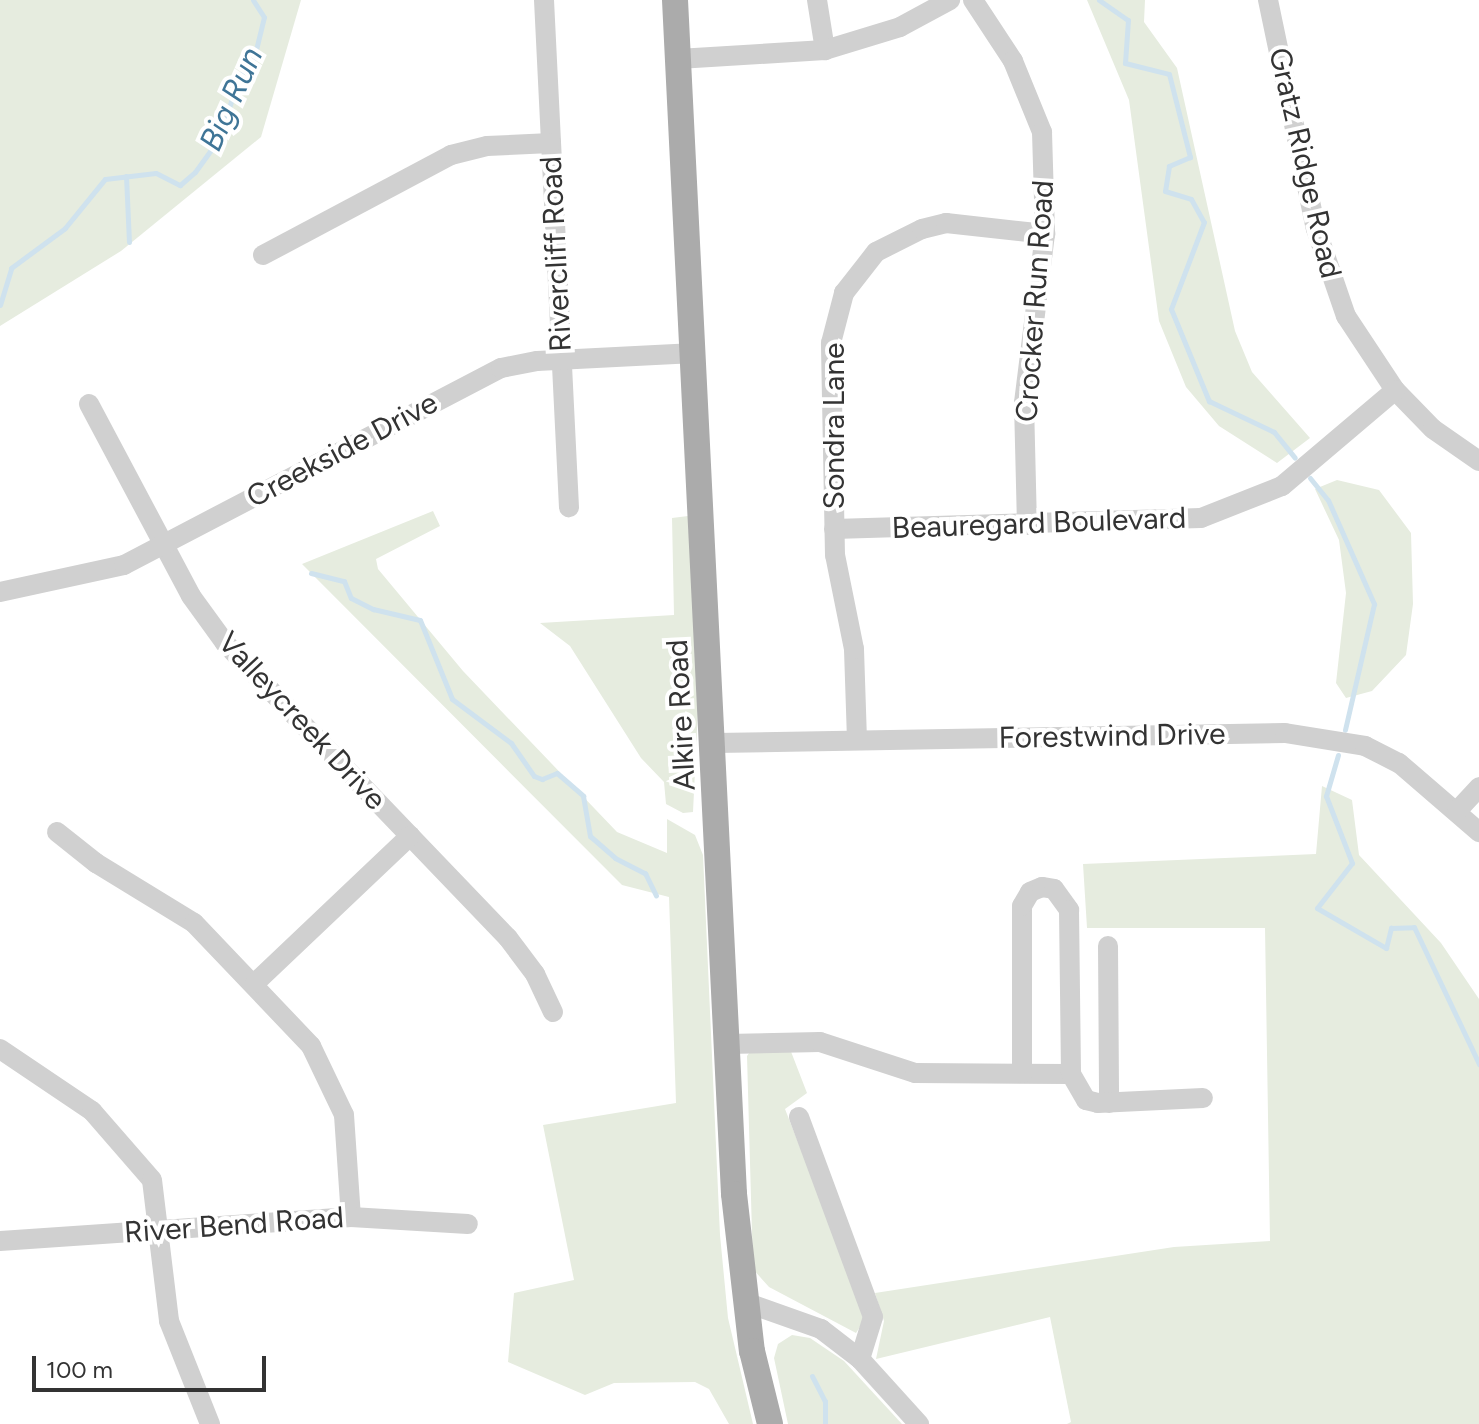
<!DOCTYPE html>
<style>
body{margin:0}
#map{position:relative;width:1479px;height:1424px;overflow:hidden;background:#fff;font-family:Figtree,sans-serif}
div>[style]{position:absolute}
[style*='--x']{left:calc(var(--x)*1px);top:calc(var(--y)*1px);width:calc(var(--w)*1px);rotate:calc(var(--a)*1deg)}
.green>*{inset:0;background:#e6ecdf}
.stream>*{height:5px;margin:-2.5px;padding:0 2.5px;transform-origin:2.5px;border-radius:2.5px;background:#cfe2ee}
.minor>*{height:20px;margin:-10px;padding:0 10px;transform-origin:10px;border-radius:10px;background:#d0d0d0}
.major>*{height:26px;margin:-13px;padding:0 13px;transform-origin:13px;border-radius:13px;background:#ababab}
span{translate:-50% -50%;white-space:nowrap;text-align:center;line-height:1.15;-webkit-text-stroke:8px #fff;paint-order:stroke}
.street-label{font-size:30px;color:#333}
.water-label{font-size:32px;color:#3f7597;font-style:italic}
.scale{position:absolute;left:32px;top:1356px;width:234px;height:36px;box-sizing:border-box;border:4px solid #333;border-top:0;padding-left:10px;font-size:24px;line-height:28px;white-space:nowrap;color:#333;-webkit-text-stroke:6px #fff;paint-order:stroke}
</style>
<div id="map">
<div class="green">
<i style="clip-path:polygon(0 0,301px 0,261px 137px,121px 251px,0 326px)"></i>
<i style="clip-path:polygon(1087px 0,1145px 0,1144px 22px,1177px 68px,1235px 331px,1252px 372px,1310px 438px,1277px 463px,1219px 426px,1186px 387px,1159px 321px,1129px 100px)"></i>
<i style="clip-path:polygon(1337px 480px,1379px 490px,1411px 533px,1413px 604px,1406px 655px,1372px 691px,1346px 698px,1336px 683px,1346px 593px,1339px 540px,1315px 489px)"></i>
<i style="clip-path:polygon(433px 511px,440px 526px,376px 559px,378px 569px,463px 671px,617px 832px,667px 853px,667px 819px,695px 835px,703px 855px,720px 1235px,728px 1318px,753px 1424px,729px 1424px,709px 1389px,695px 1382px,614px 1383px,585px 1395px,508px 1362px,514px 1293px,574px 1280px,543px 1125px,676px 1103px,669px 897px,622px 885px,302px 564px)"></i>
<i style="clip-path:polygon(688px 516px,699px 689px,693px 812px,683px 813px,666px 804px,664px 782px,641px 758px,570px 646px,540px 623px,674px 615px,672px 518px)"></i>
<i style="clip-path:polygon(1322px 786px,1352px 800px,1359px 855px,1441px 943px,1479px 999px,1479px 1424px,1067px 1424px,1071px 1422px,1050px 1317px,876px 1359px,884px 1321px,875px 1293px,1174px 1247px,1270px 1241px,1265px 928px,1087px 928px,1083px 864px,1316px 854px)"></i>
<i style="clip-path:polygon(752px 1049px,790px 1049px,807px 1093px,785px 1109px,858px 1295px,865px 1319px,856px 1333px,769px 1287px,753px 1269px,747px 1056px)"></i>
<i style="clip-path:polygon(792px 1335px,810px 1338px,844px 1361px,902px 1424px,788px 1424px,774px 1358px,778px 1344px)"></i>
</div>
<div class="stream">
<i style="--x:1099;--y:0;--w:35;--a:35"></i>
<i style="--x:1128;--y:20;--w:43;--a:94"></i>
<i style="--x:1125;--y:63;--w:45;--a:14"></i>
<i style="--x:1169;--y:74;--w:86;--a:75.8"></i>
<i style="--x:1190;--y:157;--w:23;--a:157"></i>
<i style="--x:1169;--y:166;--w:25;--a:99"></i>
<i style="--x:1165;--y:191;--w:27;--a:17"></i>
<i style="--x:1191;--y:199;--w:26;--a:61"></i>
<i style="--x:1204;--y:222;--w:93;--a:110.8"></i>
<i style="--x:1171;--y:309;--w:100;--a:67.6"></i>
<i style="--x:1209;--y:401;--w:72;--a:25.5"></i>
<i style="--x:1274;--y:432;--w:33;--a:51"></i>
<i style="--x:126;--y:176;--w:66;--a:87.4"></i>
<i style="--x:0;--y:305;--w:39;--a:-73"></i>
<i style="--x:11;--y:268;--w:67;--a:-36.5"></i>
<i style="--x:65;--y:228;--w:63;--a:-50.8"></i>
<i style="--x:105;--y:179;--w:51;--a:-6.7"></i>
<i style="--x:156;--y:173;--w:27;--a:27"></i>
<i style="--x:180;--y:185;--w:20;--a:-41"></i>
<i style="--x:195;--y:172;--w:44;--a:-54.2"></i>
<i style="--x:221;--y:136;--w:61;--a:-73.9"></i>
<i style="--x:238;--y:77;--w:21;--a:-45"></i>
<i style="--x:253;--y:62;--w:46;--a:-76.3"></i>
<i style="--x:264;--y:17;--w:20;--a:-123"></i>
<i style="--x:1310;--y:478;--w:28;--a:51"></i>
<i style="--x:1328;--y:500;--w:114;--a:66.1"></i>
<i style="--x:1374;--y:604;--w:129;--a:103"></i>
<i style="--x:311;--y:573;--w:34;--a:14"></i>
<i style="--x:344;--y:581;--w:18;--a:68"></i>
<i style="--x:351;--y:598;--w:25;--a:27"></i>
<i style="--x:373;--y:609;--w:48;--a:13.2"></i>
<i style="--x:420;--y:620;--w:85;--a:67.9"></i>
<i style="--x:452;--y:699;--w:74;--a:36.7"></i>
<i style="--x:511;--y:743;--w:40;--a:55.1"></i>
<i style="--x:534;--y:776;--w:9;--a:21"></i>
<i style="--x:542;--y:779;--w:16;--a:-22"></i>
<i style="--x:557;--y:773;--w:35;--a:41"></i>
<i style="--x:583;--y:796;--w:41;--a:80.1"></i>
<i style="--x:590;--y:836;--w:33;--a:41"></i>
<i style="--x:615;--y:858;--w:34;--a:27"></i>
<i style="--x:645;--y:873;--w:25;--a:64"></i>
<i style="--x:1338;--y:755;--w:43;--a:106.3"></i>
<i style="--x:1326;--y:796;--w:72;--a:68.8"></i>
<i style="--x:1352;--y:863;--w:57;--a:127.9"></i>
<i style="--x:1317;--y:908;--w:80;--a:30.1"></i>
<i style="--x:1386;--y:948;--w:21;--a:-76"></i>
<i style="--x:1391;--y:928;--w:23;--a:-2"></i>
<i style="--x:1414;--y:927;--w:152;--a:64.6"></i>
<i style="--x:812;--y:1376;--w:28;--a:63"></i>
<i style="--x:825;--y:1401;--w:23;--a:90"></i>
</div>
<div class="minor">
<i style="--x:544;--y:0;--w:508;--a:87.18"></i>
<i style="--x:817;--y:0;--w:51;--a:80.9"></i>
<i style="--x:973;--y:0;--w:73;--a:56.7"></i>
<i style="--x:1013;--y:61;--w:77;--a:67.8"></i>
<i style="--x:1042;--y:132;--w:102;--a:88.3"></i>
<i style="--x:1045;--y:234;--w:170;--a:97.1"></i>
<i style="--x:1024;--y:403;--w:122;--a:88.6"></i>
<i style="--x:1268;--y:0;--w:234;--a:78.2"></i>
<i style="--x:1316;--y:229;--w:92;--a:71"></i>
<i style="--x:1346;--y:316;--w:89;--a:56.5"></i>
<i style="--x:1395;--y:390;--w:54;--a:45.7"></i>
<i style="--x:1433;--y:429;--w:56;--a:34.8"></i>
<i style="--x:678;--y:59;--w:147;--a:-3.5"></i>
<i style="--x:825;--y:50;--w:78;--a:-17"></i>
<i style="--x:900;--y:27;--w:57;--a:-28.4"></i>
<i style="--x:263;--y:255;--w:213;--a:-28"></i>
<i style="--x:451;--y:155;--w:37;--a:-14"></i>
<i style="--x:487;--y:146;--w:64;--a:-2.7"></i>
<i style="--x:89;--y:404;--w:217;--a:62"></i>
<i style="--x:191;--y:596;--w:58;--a:54.1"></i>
<i style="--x:225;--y:643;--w:409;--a:46.2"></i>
<i style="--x:508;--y:938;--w:45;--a:53.1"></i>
<i style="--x:535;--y:974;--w:42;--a:64.7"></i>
<i style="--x:834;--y:529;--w:367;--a:-1.7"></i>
<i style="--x:1201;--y:518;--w:87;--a:-21.6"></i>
<i style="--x:1282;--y:486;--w:148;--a:-40.3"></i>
<i style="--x:0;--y:592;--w:127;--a:-12.3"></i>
<i style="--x:124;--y:565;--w:425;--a:-27.6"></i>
<i style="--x:501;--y:368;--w:37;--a:-11"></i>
<i style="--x:537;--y:361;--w:158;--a:-2.9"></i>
<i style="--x:857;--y:740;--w:91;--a:-91.9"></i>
<i style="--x:854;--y:649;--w:96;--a:-101.4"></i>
<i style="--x:835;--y:555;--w:212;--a:-91.1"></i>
<i style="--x:831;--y:343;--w:52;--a:-75.4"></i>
<i style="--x:844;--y:293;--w:52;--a:-52"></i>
<i style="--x:876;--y:252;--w:51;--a:-26.6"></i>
<i style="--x:922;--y:229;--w:25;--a:-14"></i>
<i style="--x:946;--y:223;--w:100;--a:6.3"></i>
<i style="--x:715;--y:743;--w:570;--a:-1.01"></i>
<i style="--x:1285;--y:733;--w:81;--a:9.2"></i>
<i style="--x:1365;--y:746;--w:38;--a:27"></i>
<i style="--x:1399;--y:763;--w:106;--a:40.8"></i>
<i style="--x:1457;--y:811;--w:33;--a:-47"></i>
<i style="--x:57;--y:832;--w:50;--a:38.5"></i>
<i style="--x:96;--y:863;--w:115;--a:31.5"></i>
<i style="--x:194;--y:923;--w:170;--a:46.4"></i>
<i style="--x:311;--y:1046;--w:76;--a:64.4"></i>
<i style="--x:344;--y:1115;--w:102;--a:86.1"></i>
<i style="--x:1108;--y:946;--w:157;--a:89.6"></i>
<i style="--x:255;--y:983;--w:214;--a:-43.5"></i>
<i style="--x:727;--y:1044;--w:93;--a:-1.2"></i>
<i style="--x:820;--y:1042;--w:100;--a:18.1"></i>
<i style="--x:915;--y:1073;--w:156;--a:0.4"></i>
<i style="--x:1071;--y:1074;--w:30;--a:60"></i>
<i style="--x:1086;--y:1100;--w:12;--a:14"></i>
<i style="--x:1098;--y:1103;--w:105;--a:-2.7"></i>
<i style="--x:0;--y:1049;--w:111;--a:34"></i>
<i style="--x:92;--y:1111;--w:91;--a:49"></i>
<i style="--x:152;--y:1180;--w:142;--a:83.1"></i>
<i style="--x:169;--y:1321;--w:111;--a:68.3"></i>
<i style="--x:1022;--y:1073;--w:167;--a:-90"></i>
<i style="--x:1022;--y:906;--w:16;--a:-60"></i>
<i style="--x:1030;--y:892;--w:13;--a:-23"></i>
<i style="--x:1042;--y:887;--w:12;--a:9"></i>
<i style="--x:1054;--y:889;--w:26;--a:54"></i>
<i style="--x:1069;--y:910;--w:164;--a:89.3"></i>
<i style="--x:799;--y:1117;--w:213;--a:69.7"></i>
<i style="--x:873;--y:1317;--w:44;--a:107.2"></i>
<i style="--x:0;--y:1241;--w:352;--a:-3.9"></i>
<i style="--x:351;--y:1217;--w:117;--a:3.4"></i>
<i style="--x:745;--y:1302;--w:81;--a:19.6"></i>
<i style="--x:821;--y:1329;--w:49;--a:37.6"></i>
<i style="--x:860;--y:1359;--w:88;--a:47.8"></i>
</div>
<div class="major">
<i style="--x:675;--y:0;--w:1195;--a:87.17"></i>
<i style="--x:734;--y:1194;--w:158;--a:83.5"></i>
<i style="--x:752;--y:1351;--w:75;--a:76.1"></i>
</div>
<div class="street-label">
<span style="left:1305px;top:163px;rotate:77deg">Gratz Ridge Road</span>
<span style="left:556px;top:254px;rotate:-93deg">Rivercliff Road</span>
<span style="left:1035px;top:301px;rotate:-86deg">Crocker Run Road</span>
<span style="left:834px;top:426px;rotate:-90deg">Sondra Lane</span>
<span style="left:342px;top:450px;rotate:-28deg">Creekside Drive</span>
<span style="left:1039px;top:523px;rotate:-2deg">Beauregard Boulevard</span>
<span style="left:681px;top:715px;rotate:-93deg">Alkire Road</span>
<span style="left:302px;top:721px;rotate:47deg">Valleycreek Drive</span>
<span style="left:1112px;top:736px;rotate:-1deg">Forestwind Drive</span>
<span style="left:234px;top:1225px;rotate:-4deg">River Bend Road</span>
</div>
<div class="water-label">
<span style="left:231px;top:99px;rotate:-66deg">Big Run</span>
</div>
<div class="scale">100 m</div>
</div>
